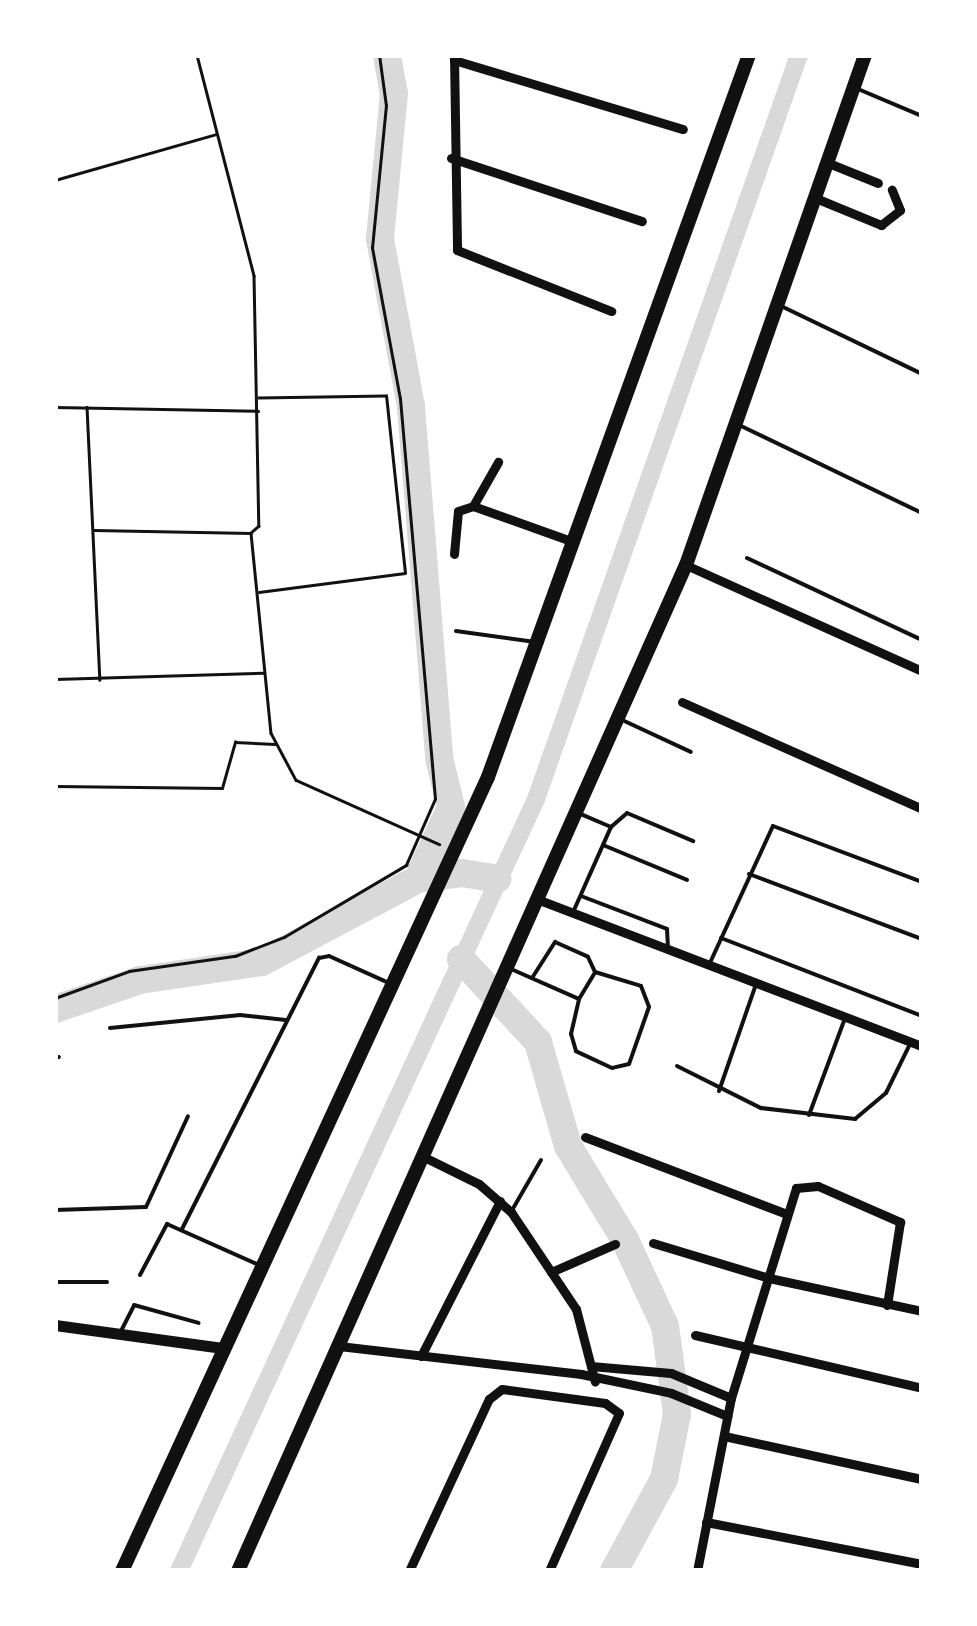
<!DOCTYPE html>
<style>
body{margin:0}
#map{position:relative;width:977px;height:1626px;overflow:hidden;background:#fff;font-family:Figtree,sans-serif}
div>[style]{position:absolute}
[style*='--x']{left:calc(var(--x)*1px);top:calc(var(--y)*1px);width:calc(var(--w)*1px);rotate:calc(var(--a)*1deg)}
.canal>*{height:18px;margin:-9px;padding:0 9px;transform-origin:9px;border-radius:9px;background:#d9d9d9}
.river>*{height:28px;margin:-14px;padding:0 14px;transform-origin:14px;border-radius:14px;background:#d9d9d9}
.path>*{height:2.5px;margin:-1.25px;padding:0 1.25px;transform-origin:1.25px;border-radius:1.25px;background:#111}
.service>*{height:4px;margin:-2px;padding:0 2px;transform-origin:2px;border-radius:2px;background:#111}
.minor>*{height:9px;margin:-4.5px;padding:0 4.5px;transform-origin:4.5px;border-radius:4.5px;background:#111}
.tertiary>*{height:11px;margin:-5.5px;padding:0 5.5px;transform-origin:5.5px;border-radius:5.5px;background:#111}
.primary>*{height:14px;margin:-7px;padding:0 7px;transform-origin:7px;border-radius:7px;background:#111}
span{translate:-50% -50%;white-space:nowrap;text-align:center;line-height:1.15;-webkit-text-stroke:8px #fff;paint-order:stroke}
.frame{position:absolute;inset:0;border:58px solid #fff;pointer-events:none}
</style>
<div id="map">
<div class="canal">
<i style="--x:179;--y:1571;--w:851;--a:-65.18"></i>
<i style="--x:536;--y:799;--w:789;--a:-70.53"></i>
</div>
<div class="river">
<i style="--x:387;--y:55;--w:39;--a:80"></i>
<i style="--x:394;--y:93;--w:147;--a:95.5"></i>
<i style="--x:380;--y:239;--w:171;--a:79.5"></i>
<i style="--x:411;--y:407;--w:352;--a:85.4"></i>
<i style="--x:439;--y:758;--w:50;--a:76.2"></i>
<i style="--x:451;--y:807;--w:79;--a:114.6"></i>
<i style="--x:461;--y:959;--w:113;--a:47.1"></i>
<i style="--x:538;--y:1042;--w:108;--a:73.9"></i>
<i style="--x:568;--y:1146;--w:110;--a:58.8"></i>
<i style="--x:625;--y:1240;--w:95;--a:65.1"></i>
<i style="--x:665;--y:1326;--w:89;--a:82.2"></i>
<i style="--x:677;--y:1414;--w:66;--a:101.3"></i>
<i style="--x:664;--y:1479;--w:105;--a:118.5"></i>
<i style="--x:55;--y:1009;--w:90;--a:-18.8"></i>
<i style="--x:140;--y:980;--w:123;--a:-8.4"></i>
<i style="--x:262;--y:962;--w:177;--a:-28"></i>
<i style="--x:418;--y:879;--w:44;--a:-7.8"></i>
<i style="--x:462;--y:873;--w:36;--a:9"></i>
</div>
<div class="path">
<i style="--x:197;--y:55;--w:228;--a:75.5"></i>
<i style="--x:254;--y:276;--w:250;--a:88.9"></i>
<i style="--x:259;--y:526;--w:11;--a:139"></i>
<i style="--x:251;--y:533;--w:201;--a:84.3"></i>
<i style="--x:271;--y:733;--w:53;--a:62"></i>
<i style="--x:296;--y:780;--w:157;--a:24.1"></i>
<i style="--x:55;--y:180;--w:167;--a:-15.9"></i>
<i style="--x:55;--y:407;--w:203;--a:1.1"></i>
<i style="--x:87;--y:407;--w:273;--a:87.3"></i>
<i style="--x:94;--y:530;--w:157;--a:1.1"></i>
<i style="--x:259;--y:592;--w:147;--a:-7.4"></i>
<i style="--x:405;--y:573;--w:178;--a:-96.1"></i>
<i style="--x:386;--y:396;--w:127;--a:179.1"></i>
<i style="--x:55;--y:679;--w:208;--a:-1.7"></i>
<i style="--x:55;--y:786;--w:167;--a:0.7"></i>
<i style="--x:222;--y:788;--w:48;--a:-74.2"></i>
<i style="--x:235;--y:742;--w:40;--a:2.9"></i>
<i style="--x:55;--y:998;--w:79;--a:-20"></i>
<i style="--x:129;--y:971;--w:107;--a:-8.1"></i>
<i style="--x:235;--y:956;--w:53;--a:-21.2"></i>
<i style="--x:284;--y:937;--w:142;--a:-30.5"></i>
<i style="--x:406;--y:865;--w:72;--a:-66.3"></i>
<i style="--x:435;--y:799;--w:402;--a:-95"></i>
<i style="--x:400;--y:399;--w:154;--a:-100.5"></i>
<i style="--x:372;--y:248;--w:143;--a:-84.4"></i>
<i style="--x:386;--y:106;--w:51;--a:-97.8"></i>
</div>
<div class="service">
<i style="--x:858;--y:89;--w:69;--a:22.9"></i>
<i style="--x:781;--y:306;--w:157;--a:25.7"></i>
<i style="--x:739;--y:425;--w:203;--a:25.7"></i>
<i style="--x:747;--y:558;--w:193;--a:25.1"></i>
<i style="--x:456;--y:631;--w:80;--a:7.9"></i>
<i style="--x:620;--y:719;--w:78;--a:24.9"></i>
<i style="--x:611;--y:827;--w:21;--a:-41"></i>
<i style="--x:627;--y:813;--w:72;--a:23"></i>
<i style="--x:603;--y:845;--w:91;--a:22.6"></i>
<i style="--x:749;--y:874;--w:185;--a:20.6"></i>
<i style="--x:581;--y:896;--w:92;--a:21"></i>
<i style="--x:667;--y:929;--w:17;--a:87"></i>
<i style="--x:574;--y:910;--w:91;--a:-66"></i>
<i style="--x:611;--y:827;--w:34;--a:-157"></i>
<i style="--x:721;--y:938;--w:216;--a:21.2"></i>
<i style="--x:709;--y:965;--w:153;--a:-65.3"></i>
<i style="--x:773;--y:826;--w:159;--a:20.6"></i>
<i style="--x:511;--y:969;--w:74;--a:23.8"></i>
<i style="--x:579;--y:999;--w:31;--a:-59"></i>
<i style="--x:595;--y:972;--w:48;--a:16.9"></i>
<i style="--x:641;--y:986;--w:22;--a:69"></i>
<i style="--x:649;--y:1007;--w:60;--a:109.3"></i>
<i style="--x:629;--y:1064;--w:17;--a:167"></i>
<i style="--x:612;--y:1068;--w:40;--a:-155"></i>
<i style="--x:576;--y:1051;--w:18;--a:-106"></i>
<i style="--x:571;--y:1034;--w:36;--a:-77"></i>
<i style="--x:532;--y:978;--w:43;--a:-57.4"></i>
<i style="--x:555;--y:942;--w:36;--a:24"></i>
<i style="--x:588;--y:957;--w:17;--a:65"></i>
<i style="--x:110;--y:1028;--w:131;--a:-5.7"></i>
<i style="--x:240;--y:1015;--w:46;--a:6.2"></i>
<i style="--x:55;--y:1058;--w:4;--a:-14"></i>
<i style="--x:677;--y:1066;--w:94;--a:26.6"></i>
<i style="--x:761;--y:1108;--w:95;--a:6.7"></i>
<i style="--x:855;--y:1119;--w:40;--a:-40"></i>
<i style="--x:886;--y:1093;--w:55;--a:-63.9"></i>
<i style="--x:719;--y:1091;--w:110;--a:-70.9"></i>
<i style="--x:809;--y:1115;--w:103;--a:-69.6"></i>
<i style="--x:55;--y:1210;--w:91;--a:-1.9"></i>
<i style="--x:146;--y:1207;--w:100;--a:-65.2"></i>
<i style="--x:511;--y:1212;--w:60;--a:-60"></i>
<i style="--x:182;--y:1229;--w:304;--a:-63.2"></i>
<i style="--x:319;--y:958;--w:10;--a:-11"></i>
<i style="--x:329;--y:956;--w:66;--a:24.2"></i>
<i style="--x:140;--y:1275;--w:58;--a:-62.1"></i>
<i style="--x:167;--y:1224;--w:98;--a:24"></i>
<i style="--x:55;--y:1282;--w:52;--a:0"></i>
<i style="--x:120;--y:1333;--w:31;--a:-63"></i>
<i style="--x:134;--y:1305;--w:67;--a:15.5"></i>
</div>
<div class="minor">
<i style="--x:454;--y:55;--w:195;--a:89.1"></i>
<i style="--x:457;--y:250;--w:166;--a:21.6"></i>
<i style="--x:454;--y:60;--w:239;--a:16.8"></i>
<i style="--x:451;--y:158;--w:201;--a:18.3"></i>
<i style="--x:826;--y:162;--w:56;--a:22"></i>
<i style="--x:813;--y:197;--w:74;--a:22.4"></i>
<i style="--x:881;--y:225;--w:24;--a:-38"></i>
<i style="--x:900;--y:210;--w:22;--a:-112"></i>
<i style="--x:473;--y:506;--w:107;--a:19.6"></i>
<i style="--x:454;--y:554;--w:43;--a:-84.7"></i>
<i style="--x:458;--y:511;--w:16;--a:-18"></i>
<i style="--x:473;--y:506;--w:51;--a:-60.4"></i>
<i style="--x:686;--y:565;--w:259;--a:24.2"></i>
<i style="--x:682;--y:702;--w:263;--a:24"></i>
<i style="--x:542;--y:901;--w:407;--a:20.9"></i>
<i style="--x:585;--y:1137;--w:216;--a:20.9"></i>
<i style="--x:424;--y:1157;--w:61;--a:26.1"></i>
<i style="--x:479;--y:1184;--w:43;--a:41.2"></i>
<i style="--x:511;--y:1212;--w:117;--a:56.2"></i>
<i style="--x:576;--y:1309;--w:75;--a:75.4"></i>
<i style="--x:653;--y:1243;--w:121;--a:16.8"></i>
<i style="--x:769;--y:1278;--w:157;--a:12.2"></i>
<i style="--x:551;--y:1272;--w:70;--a:-23.6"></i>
<i style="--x:695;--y:1335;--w:233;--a:13.1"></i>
<i style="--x:339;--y:1346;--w:244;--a:6.6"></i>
<i style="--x:581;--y:1374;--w:92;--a:11.9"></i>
<i style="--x:671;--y:1393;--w:61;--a:22.3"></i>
<i style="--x:421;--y:1356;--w:174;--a:-63"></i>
<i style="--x:591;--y:1366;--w:80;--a:5"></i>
<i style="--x:671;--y:1373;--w:65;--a:22.6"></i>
<i style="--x:724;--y:1436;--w:203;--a:12.3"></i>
<i style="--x:706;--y:1522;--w:220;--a:11"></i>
<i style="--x:409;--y:1571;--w:190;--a:-65.1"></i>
<i style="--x:489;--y:1399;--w:16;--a:-38"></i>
<i style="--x:502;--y:1389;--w:104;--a:7.7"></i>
<i style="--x:605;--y:1403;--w:17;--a:36"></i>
<i style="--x:619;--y:1413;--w:173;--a:113.9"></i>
<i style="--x:697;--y:1571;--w:176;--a:-78.9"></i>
<i style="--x:731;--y:1398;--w:220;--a:-72.8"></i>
<i style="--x:796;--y:1188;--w:22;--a:-5"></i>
<i style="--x:818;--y:1186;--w:90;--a:23.7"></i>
<i style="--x:900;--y:1222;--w:84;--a:98.9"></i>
</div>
<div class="tertiary">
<i style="--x:55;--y:1325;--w:171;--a:7.8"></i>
</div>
<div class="primary">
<i style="--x:122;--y:1571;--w:874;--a:-65.25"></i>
<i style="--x:488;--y:777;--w:768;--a:-70.13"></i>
<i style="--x:238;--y:1571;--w:1101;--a:-66"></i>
<i style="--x:686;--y:565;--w:541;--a:-70.66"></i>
</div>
<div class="frame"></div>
</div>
